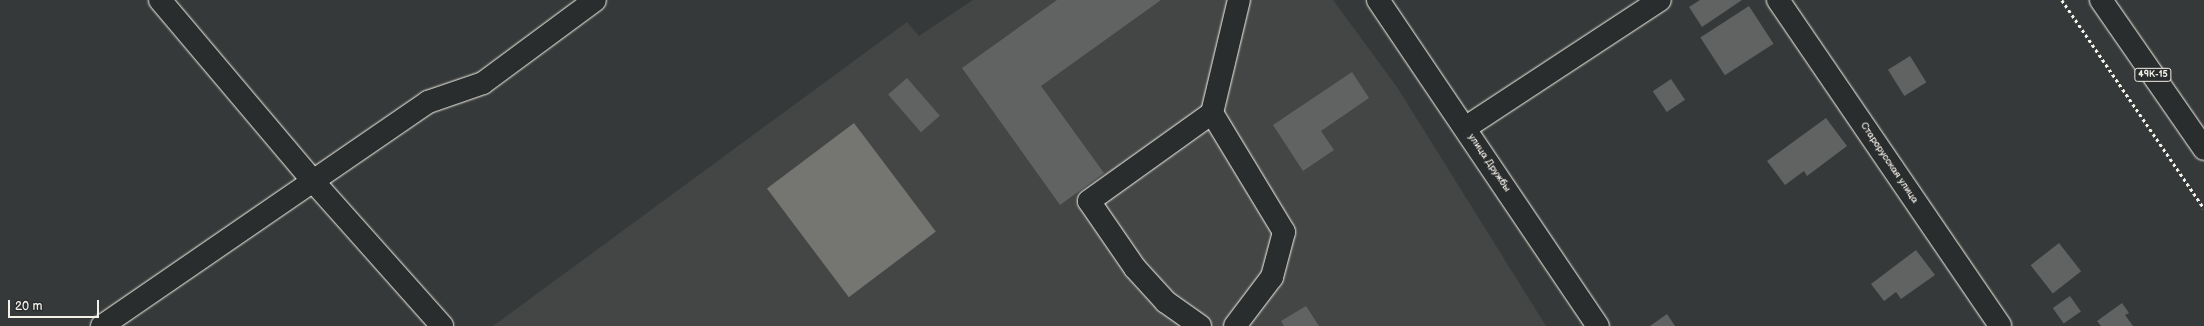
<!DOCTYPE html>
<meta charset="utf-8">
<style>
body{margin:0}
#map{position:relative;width:2204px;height:326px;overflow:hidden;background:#363939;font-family:"Balsamiq Sans",sans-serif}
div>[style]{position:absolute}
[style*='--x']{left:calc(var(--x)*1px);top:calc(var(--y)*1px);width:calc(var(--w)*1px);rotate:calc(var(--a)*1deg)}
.built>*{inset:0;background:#434645}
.water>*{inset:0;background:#757572;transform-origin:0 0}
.building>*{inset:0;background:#616362;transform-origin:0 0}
.path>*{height:2.5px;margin-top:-1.25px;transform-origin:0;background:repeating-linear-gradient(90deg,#f4f1e8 0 3px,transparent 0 6px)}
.roads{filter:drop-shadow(0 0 1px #f4f1e8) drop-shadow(0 0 1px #f4f1e8)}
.minor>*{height:22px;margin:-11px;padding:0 11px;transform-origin:11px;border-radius:11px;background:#2a2d2e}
.major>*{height:22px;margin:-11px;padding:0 11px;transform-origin:11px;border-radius:11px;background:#2a2d2e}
span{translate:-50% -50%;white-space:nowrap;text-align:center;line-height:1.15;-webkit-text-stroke:3px #2a2d2e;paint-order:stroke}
.shield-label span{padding:1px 3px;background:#2a2d2e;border:1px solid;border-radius:3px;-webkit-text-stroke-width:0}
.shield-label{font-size:9px;color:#f4f1e8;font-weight:700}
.street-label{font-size:10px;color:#f4f1e8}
.scale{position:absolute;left:8px;top:300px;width:91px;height:18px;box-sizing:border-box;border:2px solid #f4f1e8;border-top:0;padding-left:5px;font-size:12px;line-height:14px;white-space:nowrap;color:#f4f1e8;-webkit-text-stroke:3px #2a2d2e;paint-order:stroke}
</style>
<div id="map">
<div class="built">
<i style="clip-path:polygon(973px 0,1333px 0,1397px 87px,1546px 326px,493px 326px,907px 22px,919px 36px)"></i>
</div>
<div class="water">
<i style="left:854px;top:123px;width:136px;height:109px;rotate:53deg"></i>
</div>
<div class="building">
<i style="clip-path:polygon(1057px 0,1161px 0,1041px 86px,1104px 173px,1060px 205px,962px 68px)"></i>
<i style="clip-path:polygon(1700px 0,1742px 0,1702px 27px,1689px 7px)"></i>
<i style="left:1749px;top:6px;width:45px;height:58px;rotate:57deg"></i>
<i style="left:1910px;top:56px;width:31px;height:26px;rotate:58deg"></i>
<i style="clip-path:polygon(1352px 72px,1369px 98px,1321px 131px,1334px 150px,1303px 171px,1273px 125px)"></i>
<i style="left:907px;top:78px;width:50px;height:25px;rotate:49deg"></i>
<i style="left:1671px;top:79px;width:25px;height:22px;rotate:56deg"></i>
<i style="clip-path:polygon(1826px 118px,1847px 146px,1807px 176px,1804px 171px,1785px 185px,1767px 161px)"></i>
<i style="left:2059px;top:243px;width:36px;height:36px;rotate:52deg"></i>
<i style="clip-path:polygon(1916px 250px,1935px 275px,1901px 299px,1896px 292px,1884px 301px,1871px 284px)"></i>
<i style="left:2070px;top:296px;width:19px;height:21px;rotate:55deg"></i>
<i style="clip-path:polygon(2122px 303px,2129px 313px,2125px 315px,2133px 326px,2101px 326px,2097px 321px)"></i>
<i style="clip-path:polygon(1306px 306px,1319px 326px,1284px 326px,1281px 321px)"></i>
<i style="clip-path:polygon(1667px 314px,1675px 326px,1650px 326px)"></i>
</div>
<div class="path">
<i style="--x:2062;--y:0;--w:252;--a:55.7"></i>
</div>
<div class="roads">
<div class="minor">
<i style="--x:160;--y:0;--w:237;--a:49.8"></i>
<i style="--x:313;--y:181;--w:194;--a:48.3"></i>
<i style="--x:1378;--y:0;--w:393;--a:56"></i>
<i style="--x:1778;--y:0;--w:394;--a:55.7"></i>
<i style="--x:1212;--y:113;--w:139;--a:58.8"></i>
<i style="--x:1284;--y:232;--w:47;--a:104.9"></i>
<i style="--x:1272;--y:277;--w:61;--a:127.1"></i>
<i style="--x:1465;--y:128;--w:233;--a:-33.3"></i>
<i style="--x:102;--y:326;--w:396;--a:-34.5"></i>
<i style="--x:428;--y:102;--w:58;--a:-19.1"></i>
<i style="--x:483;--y:83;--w:139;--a:-36.5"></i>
<i style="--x:1200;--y:326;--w:42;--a:-144.8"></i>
<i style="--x:1166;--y:302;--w:46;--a:-132.4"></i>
<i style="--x:1135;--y:268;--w:81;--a:-124.5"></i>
<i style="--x:1089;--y:201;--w:151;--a:-35.6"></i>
<i style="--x:1212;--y:113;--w:116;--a:-76.6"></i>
</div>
<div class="major">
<i style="--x:2101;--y:0;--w:181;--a:55.3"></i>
</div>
</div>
<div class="shield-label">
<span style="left:2153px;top:75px">49К-15</span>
</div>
<div class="street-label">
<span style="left:1489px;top:163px;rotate:56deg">улица Дружбы</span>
<span style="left:1889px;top:163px;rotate:56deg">Старорусская улица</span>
</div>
<div class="scale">20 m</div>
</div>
